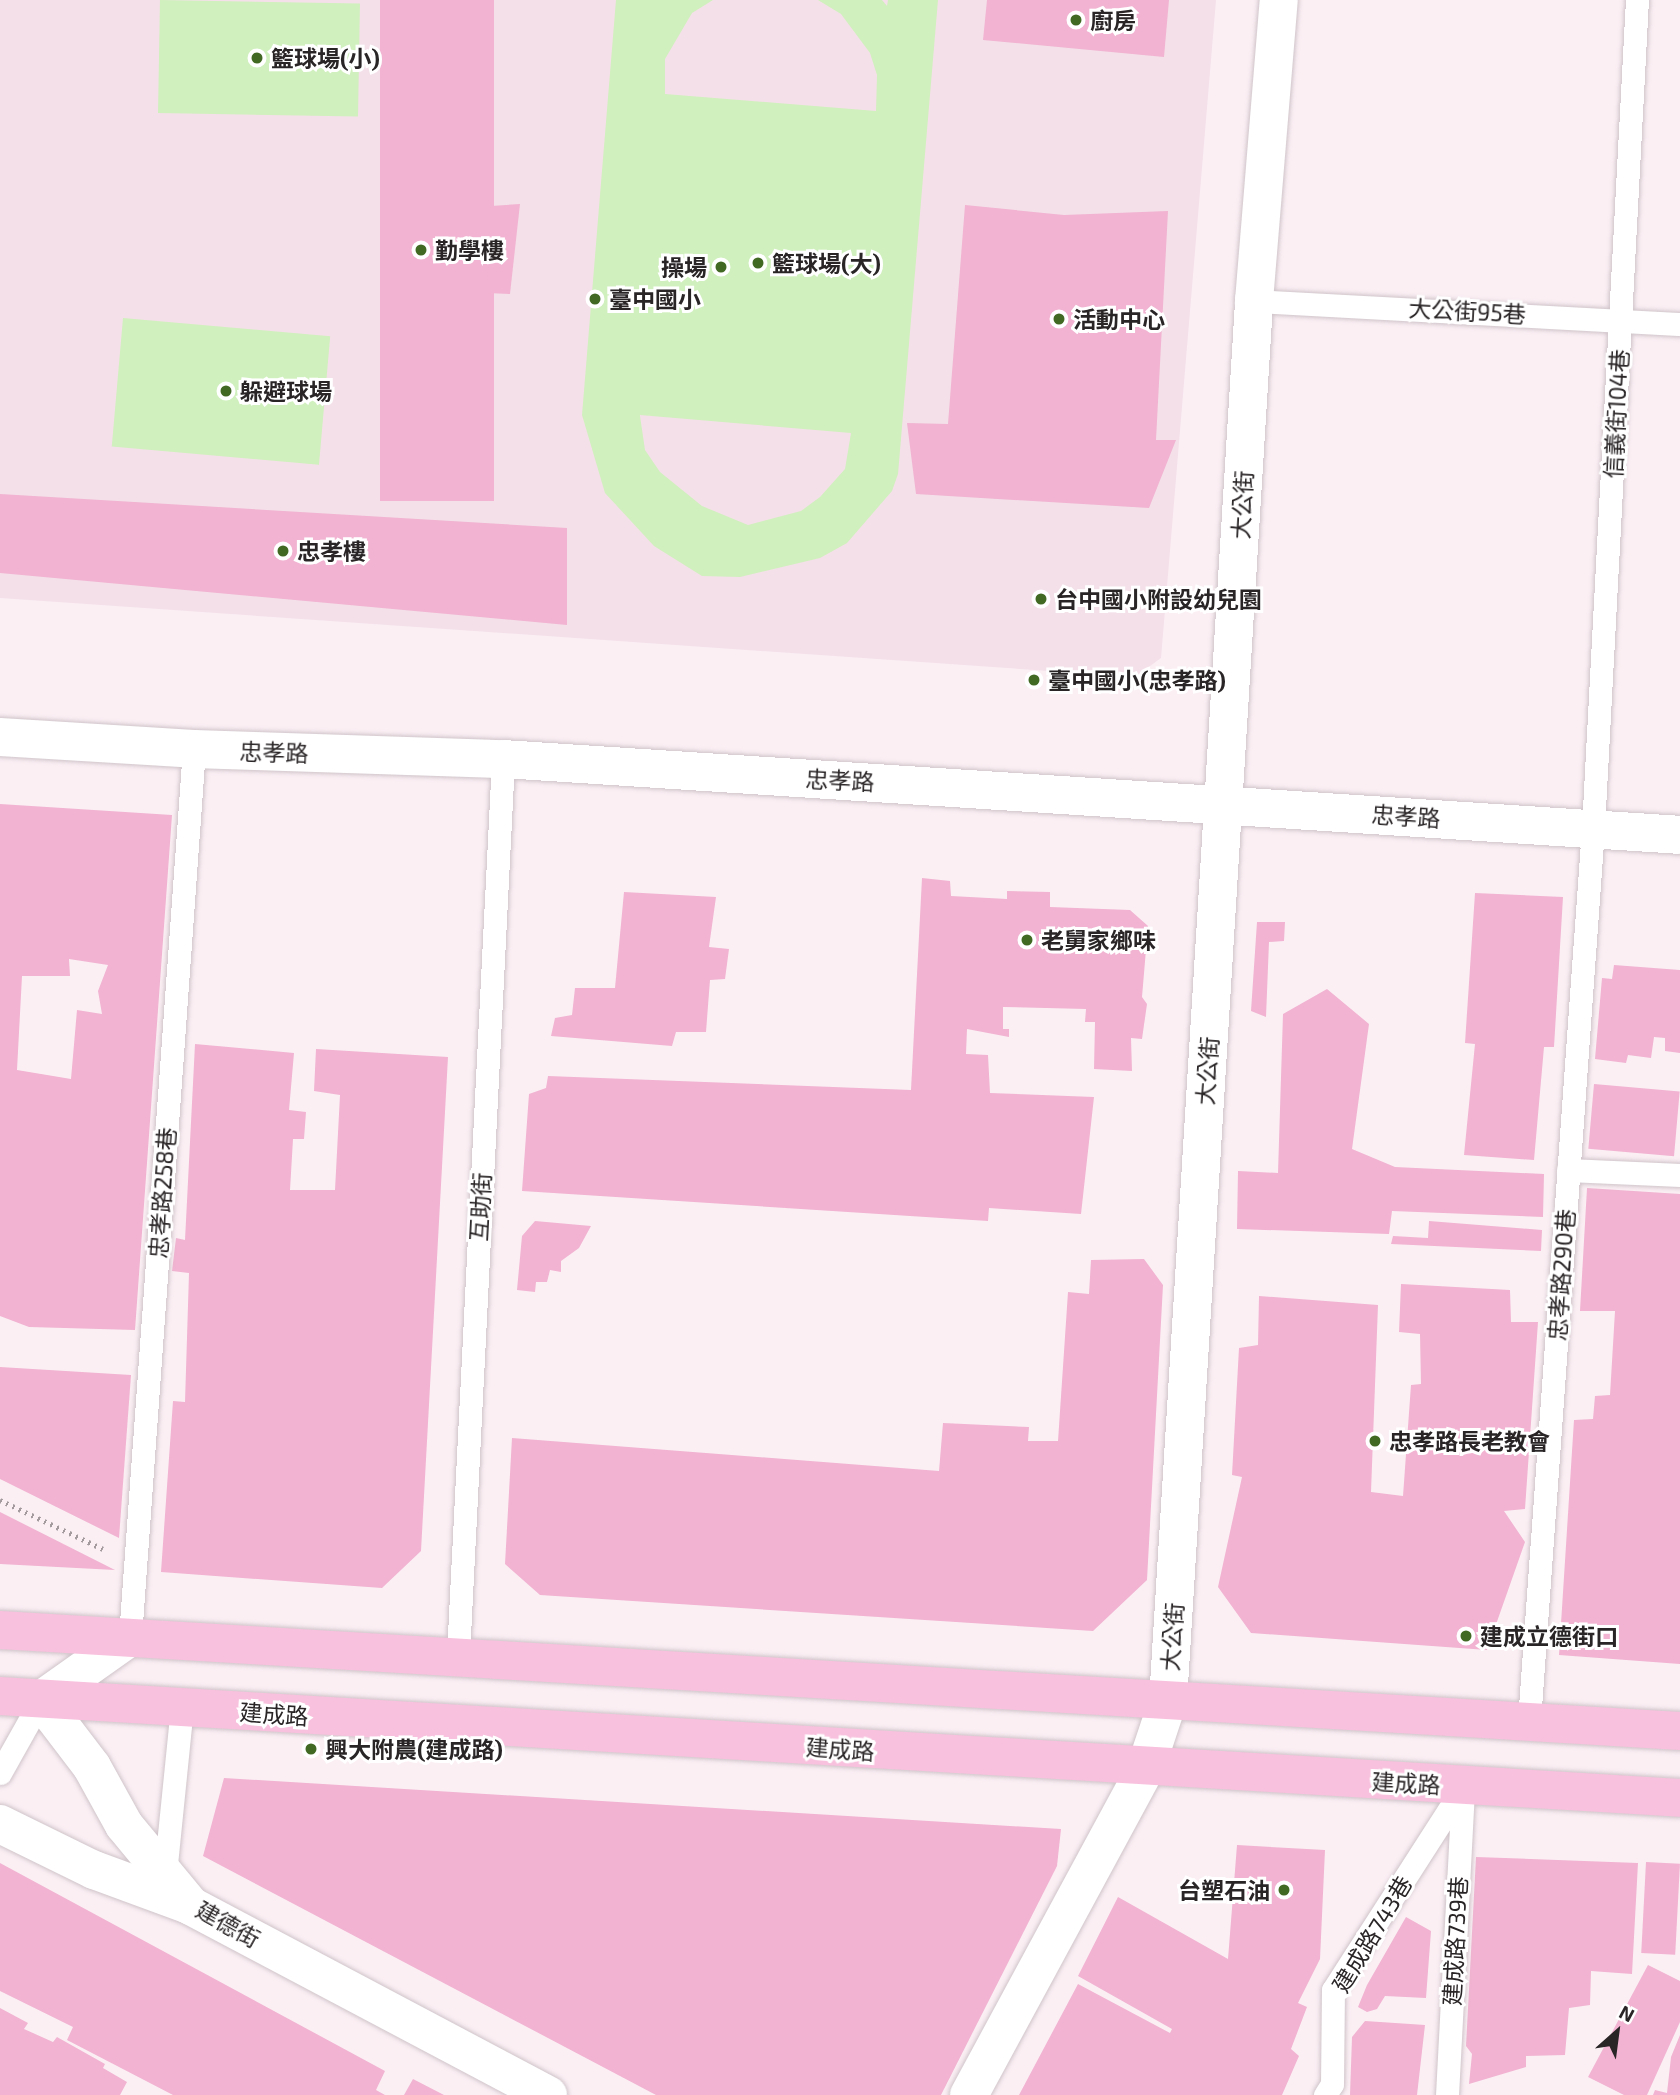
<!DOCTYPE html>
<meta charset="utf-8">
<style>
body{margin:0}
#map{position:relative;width:1680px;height:2095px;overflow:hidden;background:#fbeff4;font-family:"Exo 2","Noto Sans TC",sans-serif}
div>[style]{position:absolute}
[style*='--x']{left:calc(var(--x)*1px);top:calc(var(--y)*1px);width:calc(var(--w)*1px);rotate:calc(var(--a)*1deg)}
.built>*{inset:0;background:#f4e0e9}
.green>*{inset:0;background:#d0f0bd;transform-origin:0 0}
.building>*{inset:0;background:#f1b3d1;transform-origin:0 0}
.path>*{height:4.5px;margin-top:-2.25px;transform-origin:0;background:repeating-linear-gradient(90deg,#a39a9e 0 2px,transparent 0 7px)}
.roads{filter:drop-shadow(0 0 2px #cfc4c9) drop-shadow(0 0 2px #cfc4c9)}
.lane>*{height:23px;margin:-11.5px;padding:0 11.5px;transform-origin:11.5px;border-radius:11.5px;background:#fff}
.street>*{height:38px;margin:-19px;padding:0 19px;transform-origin:19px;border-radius:19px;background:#fff}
.primary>*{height:38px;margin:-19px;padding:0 19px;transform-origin:19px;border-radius:19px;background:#f8c1dd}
.dots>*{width:19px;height:19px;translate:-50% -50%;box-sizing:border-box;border:4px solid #fff;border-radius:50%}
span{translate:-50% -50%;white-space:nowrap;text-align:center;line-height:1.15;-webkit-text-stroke:6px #fff;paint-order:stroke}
.poi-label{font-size:23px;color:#292426;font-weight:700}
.left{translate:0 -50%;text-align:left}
.right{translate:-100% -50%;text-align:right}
.street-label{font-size:23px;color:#292426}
.north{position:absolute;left:1582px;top:1997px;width:70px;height:70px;-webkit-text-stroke:5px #fff;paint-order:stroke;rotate:28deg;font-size:19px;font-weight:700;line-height:28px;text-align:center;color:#292426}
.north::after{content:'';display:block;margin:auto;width:24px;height:32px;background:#292426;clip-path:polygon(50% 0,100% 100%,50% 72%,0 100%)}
</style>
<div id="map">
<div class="built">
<i style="clip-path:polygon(0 0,1216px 0,1161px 658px,1135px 677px,0 598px)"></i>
</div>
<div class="green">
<i style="left:160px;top:0;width:200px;height:113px;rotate:1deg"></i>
<i style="clip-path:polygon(evenodd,616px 0,713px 0,692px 13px,665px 59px,665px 94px,876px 111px,877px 75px,870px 53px,841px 14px,818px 0,882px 0,887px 6px,888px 0,938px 0,898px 474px,892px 491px,847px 543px,820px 558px,740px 577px,702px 576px,654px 546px,605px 493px,582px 415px,616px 0,640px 416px,640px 415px,851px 433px,845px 469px,820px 497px,801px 511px,748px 525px,702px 506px,660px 472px,645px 450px,640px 416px)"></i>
<i style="left:123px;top:318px;width:208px;height:129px;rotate:5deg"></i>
</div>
<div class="building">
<i style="left:380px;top:0;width:114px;height:501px"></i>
<i style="clip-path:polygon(987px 0,1169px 0,1164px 57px,983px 40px)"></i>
<i style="clip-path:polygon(520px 204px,510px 294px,487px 293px,491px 206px)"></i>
<i style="clip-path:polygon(965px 205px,1064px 215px,1168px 211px,1156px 440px,1176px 440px,1149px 508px,916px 494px,907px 423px,948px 424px)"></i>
<i style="clip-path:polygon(0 494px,567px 528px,567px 625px,0 573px)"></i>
<i style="clip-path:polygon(evenodd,0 804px,172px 815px,135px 1330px,29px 1327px,0 1316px,0 804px,69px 959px,108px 965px,98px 991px,102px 1014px,77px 1010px,71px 1079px,17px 1070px,22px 976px,70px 976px,69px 959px)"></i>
<i style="clip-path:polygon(922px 878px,950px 881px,951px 896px,1007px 899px,1007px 891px,1050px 892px,1050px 907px,1130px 910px,1148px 926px,1142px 997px,1147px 1004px,1142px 1039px,1131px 1038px,1132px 1071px,1094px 1069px,1095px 1022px,1085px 1022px,1086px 1009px,1003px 1007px,1003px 1029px,1009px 1029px,1009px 1037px,967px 1029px,966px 1054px,988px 1055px,990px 1093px,1094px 1097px,1081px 1214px,989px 1208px,988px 1221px,522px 1191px,529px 1094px,546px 1088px,548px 1076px,911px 1090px)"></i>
<i style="clip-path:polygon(624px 892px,716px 897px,709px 947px,729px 949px,725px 979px,710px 980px,706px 1032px,676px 1032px,672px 1046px,551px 1036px,555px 1018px,572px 1015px,575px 988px,615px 988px)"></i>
<i style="clip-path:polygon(1475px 893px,1563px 897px,1554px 1047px,1544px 1047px,1534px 1160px,1464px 1155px,1475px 1044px,1465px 1043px)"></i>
<i style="clip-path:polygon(1257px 922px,1285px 922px,1284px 941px,1269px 942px,1266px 1017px,1251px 1011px)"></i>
<i style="clip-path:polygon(1614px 965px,1680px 970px,1680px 1053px,1665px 1051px,1665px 1038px,1654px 1037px,1651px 1058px,1628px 1055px,1626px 1063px,1595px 1059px,1602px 978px,1612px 979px)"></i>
<i style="clip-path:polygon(1327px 989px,1369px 1024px,1352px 1149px,1395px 1167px,1544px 1174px,1543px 1217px,1392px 1211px,1389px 1234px,1237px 1229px,1238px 1171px,1278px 1173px,1283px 1014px)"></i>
<i style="clip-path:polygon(195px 1044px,294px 1053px,289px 1110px,306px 1112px,304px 1139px,293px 1139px,290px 1190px,335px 1190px,340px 1095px,314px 1091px,316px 1049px,448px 1057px,421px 1551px,382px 1588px,161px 1572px,173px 1401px,185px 1402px,189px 1273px,172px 1271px,176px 1238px,185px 1240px)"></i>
<i style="left:1594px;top:1084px;width:86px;height:65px;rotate:5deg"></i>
<i style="clip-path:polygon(1587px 1188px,1680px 1194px,1680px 1664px,1559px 1655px,1574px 1420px,1593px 1419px,1595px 1396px,1610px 1395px,1615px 1311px,1580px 1311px)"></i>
<i style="clip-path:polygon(535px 1221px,591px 1226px,579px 1248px,561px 1261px,561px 1272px,550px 1270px,547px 1282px,536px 1282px,535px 1292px,517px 1290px,522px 1236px)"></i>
<i style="clip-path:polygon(1429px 1221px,1542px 1230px,1541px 1251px,1391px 1244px,1393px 1236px,1428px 1238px)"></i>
<i style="clip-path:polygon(1144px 1259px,1163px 1285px,1147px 1580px,1093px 1631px,540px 1595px,505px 1564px,512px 1438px,939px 1471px,943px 1423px,1029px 1427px,1028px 1441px,1058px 1441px,1068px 1292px,1089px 1294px,1091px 1260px)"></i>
<i style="clip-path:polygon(1401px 1284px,1510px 1290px,1511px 1322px,1538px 1322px,1525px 1509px,1504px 1511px,1525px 1542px,1487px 1650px,1251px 1633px,1218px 1587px,1242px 1477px,1232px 1475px,1239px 1348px,1258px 1345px,1259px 1296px,1378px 1305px,1371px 1492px,1403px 1496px,1411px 1385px,1421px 1384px,1420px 1334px,1399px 1332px)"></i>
<i style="clip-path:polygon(0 1367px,131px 1375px,119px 1538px,0 1479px)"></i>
<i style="clip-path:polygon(0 1512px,115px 1570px,0 1564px)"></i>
<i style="clip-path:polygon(224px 1778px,1061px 1829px,1057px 1866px,941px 2095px,656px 2095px,203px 1856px)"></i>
<i style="clip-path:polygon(1237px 1845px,1325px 1850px,1320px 1959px,1298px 2003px,1307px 2007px,1291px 2049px,1299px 2056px,1282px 2095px,1019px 2095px,1078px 1984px,1170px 2033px,1172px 2029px,1078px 1976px,1118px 1897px,1228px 1959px)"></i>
<i style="clip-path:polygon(1476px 1857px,1638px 1863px,1632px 1974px,1591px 1971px,1590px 2005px,1569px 2008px,1565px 2055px,1526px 2056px,1526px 2067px,1469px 2084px,1472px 2054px,1466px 2046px)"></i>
<i style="left:1646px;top:1862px;width:34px;height:91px;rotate:3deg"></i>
<i style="clip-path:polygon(0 1863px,385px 2071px,376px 2090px,385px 2095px,173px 2095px,67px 2040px,73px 2027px,0 1991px)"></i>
<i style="clip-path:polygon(1406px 1917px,1431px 1931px,1426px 1998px,1385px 1996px,1377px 2009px,1367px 2012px,1358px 2007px,1367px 1985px)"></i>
<i style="clip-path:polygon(1648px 1965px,1680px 1981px,1680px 2022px,1647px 2095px,1624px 2095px,1588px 2077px)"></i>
<i style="clip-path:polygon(0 2008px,28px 2023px,24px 2029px,53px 2042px,57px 2037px,105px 2064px,103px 2068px,127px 2082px,120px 2095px,0 2095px)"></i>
<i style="clip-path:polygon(1365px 2021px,1425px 2025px,1417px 2095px,1350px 2095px,1352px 2037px)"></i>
<i style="clip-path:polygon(1680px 2035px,1680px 2095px,1653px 2095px,1655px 2090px,1667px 2093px,1671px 2057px)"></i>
<i style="clip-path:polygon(413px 2079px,444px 2095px,404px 2095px)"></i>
</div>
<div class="path">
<i style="--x:0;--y:1500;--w:114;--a:25.4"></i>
</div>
<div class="roads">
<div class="lane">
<i style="--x:1254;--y:301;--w:427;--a:3.1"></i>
<i style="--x:1568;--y:1170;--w:112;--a:2.6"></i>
<i style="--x:130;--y:1637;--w:890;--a:-85.88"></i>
<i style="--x:458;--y:1655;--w:897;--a:-87.12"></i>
<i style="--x:1529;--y:1721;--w:895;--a:-85.9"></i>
<i style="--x:1593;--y:828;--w:829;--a:-86.96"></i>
<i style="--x:0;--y:1773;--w:84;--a:-60.7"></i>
<i style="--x:165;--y:1874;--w:167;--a:-84.2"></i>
<i style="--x:1325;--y:2095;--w:13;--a:-58"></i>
<i style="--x:1332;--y:2084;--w:94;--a:-89.4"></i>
<i style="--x:1333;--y:1990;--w:242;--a:-57.3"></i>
<i style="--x:1447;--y:2095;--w:306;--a:-87"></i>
</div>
<div class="street">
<i style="--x:0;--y:737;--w:194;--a:3.5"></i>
<i style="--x:194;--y:749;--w:309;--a:1.9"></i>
<i style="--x:503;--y:759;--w:1179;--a:3.69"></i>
<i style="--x:130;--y:1637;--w:109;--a:144.7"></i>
<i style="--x:41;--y:1700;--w:84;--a:52.7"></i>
<i style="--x:92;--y:1767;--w:66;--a:61.1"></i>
<i style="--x:124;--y:1825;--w:105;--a:50.4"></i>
<i style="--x:191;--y:1906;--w:404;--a:27.9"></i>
<i style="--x:0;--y:1824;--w:105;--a:26.1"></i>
<i style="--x:94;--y:1870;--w:101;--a:20.2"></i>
<i style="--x:969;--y:2095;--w:373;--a:-61.6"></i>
<i style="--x:1146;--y:1767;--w:70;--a:-71.6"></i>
<i style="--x:1168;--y:1701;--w:1403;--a:-86.48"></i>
<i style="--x:1254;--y:301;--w:302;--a:-85.3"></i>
</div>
<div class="primary">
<i style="--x:0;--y:1630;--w:1683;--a:3.44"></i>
<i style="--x:0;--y:1696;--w:1683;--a:3.47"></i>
</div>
</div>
<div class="dots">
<i style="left:1076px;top:20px;background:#426924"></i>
<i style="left:257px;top:58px;background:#426924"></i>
<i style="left:421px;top:250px;background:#426924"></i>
<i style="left:758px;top:263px;background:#426924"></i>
<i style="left:721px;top:267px;background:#426924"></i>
<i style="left:595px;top:299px;background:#426924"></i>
<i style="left:1059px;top:319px;background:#426924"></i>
<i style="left:226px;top:391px;background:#426924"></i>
<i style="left:283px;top:551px;background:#426924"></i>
<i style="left:1041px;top:599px;background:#426924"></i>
<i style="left:1034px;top:680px;background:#426924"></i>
<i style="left:1027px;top:940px;background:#426924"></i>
<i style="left:1375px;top:1441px;background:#426924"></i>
<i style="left:1466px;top:1636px;background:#426924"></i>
<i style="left:311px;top:1749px;background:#426924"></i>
<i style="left:1284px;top:1890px;background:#426924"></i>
</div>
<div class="poi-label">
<span class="left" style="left:1090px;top:20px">廚房</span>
<span class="left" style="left:271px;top:58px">籃球場(小)</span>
<span class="left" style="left:435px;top:250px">勤學樓</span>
<span class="left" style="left:772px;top:263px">籃球場(大)</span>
<span class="right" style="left:707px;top:267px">操場</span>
<span class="left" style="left:609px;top:299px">臺中國小</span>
<span class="left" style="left:1073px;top:319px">活動中心</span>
<span class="left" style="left:240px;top:391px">躲避球場</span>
<span class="left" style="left:297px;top:551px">忠孝樓</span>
<span class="left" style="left:1055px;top:599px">台中國小附設幼兒園</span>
<span class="left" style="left:1048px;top:680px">臺中國小(忠孝路)</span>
<span class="left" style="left:1041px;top:940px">老舅家鄉味</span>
<span class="left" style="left:1389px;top:1441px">忠孝路長老教會</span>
<span class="left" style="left:1480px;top:1636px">建成立德街口</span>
<span class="left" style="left:325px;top:1749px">興大附農(建成路)</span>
<span class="right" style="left:1270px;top:1890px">台塑石油</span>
</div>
<div class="street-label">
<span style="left:1467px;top:311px;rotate:3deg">大公街95巷</span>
<span style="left:1616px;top:414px;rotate:-87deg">信義街104巷</span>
<span style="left:1242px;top:505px;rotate:-87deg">大公街</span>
<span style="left:274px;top:752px;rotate:2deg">忠孝路</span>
<span style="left:840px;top:780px;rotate:3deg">忠孝路</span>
<span style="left:1406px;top:816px;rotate:4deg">忠孝路</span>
<span style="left:1207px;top:1071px;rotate:-86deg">大公街</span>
<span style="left:162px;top:1193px;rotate:-86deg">忠孝路258巷</span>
<span style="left:480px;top:1207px;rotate:-87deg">互助街</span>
<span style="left:1561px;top:1275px;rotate:-86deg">忠孝路290巷</span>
<span style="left:1172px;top:1637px;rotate:-86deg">大公街</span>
<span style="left:274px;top:1714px;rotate:4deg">建成路</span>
<span style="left:840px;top:1749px;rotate:4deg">建成路</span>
<span style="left:1406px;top:1783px;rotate:3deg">建成路</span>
<span style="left:228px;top:1924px;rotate:29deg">建德街</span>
<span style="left:1372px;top:1934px;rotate:-59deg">建成路743巷</span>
<span style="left:1455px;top:1941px;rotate:-87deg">建成路739巷</span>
</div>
<div class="north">N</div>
</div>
